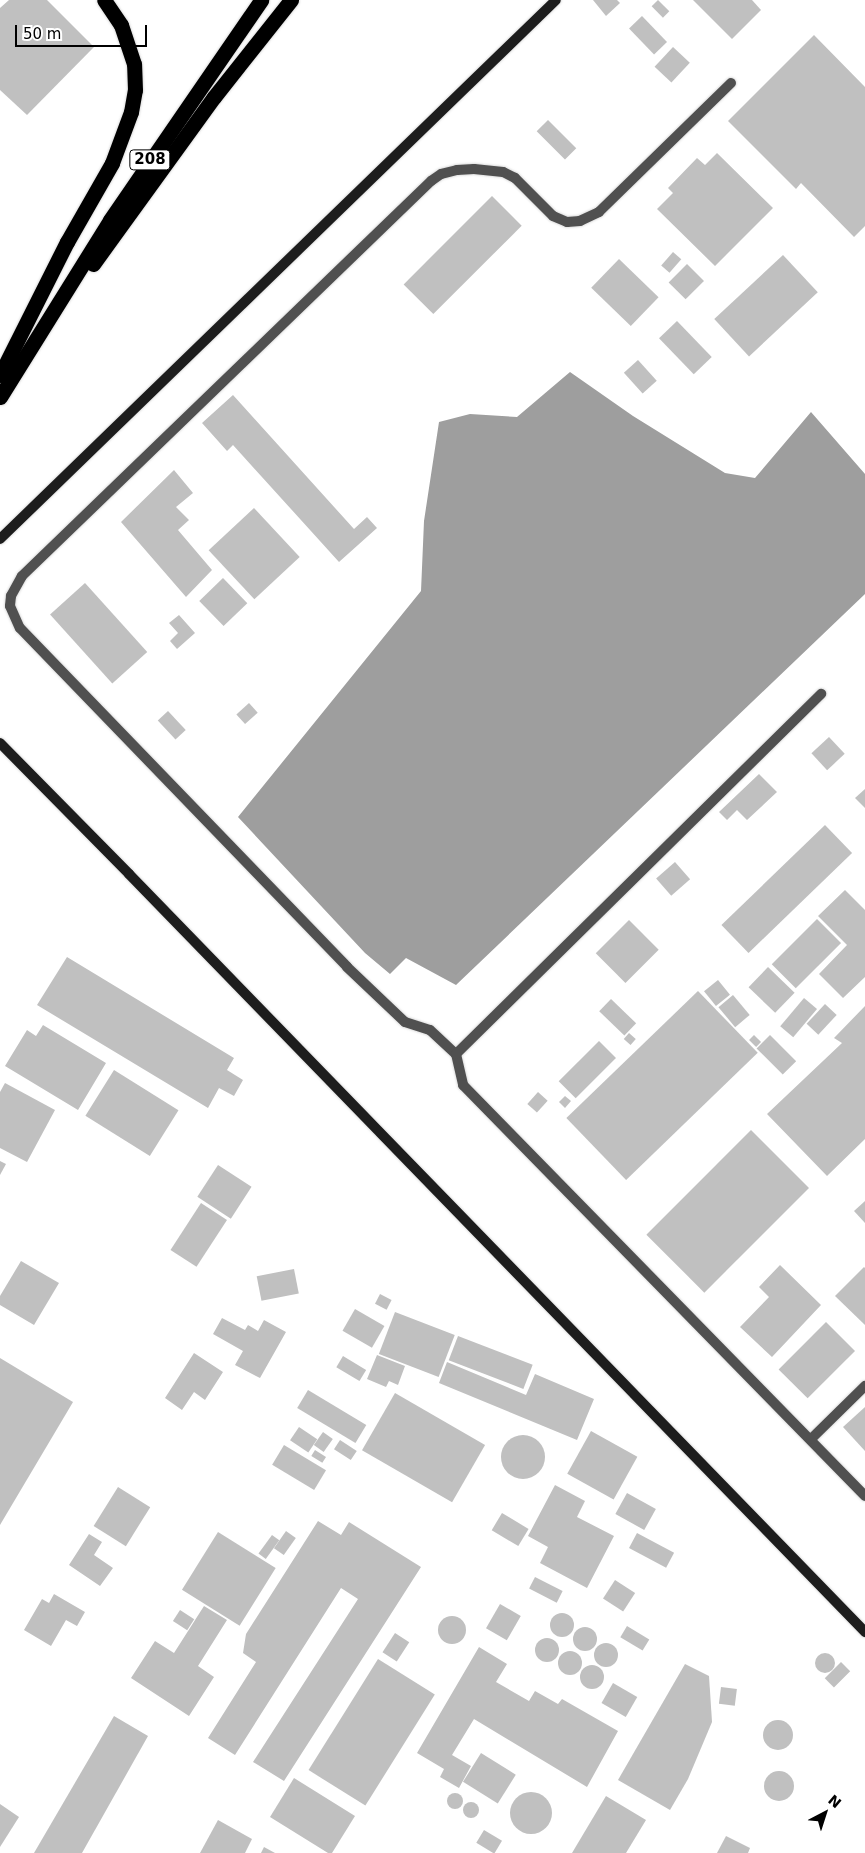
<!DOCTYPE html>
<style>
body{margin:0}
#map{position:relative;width:865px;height:1853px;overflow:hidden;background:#fff;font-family:"DejaVu Sans",sans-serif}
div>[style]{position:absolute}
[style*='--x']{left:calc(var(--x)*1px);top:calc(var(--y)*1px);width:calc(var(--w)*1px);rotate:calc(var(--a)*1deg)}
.water>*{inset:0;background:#9e9e9e}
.building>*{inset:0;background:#c0c0c0;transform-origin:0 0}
.round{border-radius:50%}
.roads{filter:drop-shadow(0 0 1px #dbdbdb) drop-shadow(0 0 1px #dbdbdb)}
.street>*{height:10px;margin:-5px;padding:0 5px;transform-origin:5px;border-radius:5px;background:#505050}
.secondary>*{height:10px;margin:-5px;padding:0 5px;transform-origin:5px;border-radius:5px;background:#1d1d1d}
.highway>*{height:15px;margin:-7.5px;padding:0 7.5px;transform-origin:7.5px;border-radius:7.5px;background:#000}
span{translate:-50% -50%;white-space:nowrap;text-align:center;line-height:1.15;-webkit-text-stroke:4px #fff;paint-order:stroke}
.shield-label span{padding:1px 4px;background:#fff;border:1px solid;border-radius:4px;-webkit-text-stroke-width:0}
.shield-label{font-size:15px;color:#000;font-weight:700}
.north{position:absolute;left:800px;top:1788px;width:50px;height:50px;-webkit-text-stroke:4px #fff;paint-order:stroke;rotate:40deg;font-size:14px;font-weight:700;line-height:20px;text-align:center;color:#000}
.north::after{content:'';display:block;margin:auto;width:18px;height:22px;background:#000;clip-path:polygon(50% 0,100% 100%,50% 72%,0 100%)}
.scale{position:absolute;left:15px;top:25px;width:132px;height:22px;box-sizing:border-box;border:2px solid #000;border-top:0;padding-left:6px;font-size:15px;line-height:18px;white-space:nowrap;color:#000;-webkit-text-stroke:4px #fff;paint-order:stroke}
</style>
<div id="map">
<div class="water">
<i style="clip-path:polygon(570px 372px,633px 416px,725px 473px,755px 478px,811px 412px,865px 474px,865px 594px,456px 985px,406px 958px,390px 974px,365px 953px,238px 817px,421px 591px,424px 521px,439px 422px,470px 414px,517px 417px)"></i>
</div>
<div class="building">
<i style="clip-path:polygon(9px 0,47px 0,94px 47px,27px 115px,0 90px,0 8px)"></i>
<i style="clip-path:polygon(593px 0,617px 0,620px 3px,606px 16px)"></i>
<i style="left:658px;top:0;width:16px;height:9px;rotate:45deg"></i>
<i style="clip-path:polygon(693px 0,752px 0,761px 10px,732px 39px)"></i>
<i style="left:642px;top:16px;width:36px;height:18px;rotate:46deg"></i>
<i style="clip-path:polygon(814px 35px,865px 87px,865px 226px,854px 237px,801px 183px,796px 189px,728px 121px)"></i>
<i style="left:673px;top:47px;width:23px;height:27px;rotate:43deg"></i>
<i style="left:548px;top:120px;width:40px;height:16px;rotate:45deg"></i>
<i style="clip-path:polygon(717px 153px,773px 208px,715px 266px,657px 209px,673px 193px,668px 188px,697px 158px,705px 165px)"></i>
<i style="left:492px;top:196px;width:42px;height:125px;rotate:45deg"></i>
<i style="left:673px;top:252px;width:11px;height:18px;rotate:41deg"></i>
<i style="left:783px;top:255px;width:51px;height:94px;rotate:47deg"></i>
<i style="left:619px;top:259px;width:55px;height:40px;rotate:44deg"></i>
<i style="left:687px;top:264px;width:24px;height:26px;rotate:45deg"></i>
<i style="left:677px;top:321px;width:50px;height:25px;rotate:46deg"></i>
<i style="left:638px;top:360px;width:28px;height:19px;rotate:48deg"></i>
<i style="clip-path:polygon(233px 395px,354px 529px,367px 517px,377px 528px,339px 562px,233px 445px,227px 451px,202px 423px)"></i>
<i style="clip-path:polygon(174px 470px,193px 493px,176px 507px,189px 520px,178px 530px,212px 570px,186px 597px,121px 522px)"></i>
<i style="left:254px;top:508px;width:67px;height:62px;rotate:47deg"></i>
<i style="left:223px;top:578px;width:35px;height:33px;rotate:46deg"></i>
<i style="left:85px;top:583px;width:93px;height:47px;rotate:48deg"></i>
<i style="clip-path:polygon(179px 615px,195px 633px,177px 649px,170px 641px,178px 633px,169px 623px)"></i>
<i style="left:249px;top:703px;width:13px;height:17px;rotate:48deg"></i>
<i style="left:168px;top:711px;width:26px;height:14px;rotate:47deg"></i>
<i style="left:829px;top:737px;width:23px;height:24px;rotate:47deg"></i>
<i style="clip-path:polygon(759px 774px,777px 792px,747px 820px,737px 810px,727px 820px,719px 812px)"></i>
<i style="clip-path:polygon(865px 789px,865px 808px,855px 798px)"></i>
<i style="left:825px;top:825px;width:39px;height:144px;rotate:46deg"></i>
<i style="left:675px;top:862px;width:23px;height:25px;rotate:49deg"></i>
<i style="clip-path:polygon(845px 890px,865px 910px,865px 977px,843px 998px,819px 974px,847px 945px,818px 916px)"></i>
<i style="left:817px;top:919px;width:34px;height:64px;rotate:45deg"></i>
<i style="left:629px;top:920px;width:42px;height:47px;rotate:45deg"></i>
<i style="clip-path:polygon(67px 957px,234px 1058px,227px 1070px,243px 1080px,234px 1096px,219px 1088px,208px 1108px,37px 1005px)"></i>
<i style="left:768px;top:967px;width:37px;height:28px;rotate:44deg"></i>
<i style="left:718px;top:980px;width:19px;height:18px;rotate:51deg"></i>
<i style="left:698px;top:991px;width:86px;height:183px;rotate:46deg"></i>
<i style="left:733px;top:995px;width:26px;height:19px;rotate:50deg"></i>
<i style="left:804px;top:998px;width:17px;height:37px;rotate:40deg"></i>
<i style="left:611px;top:999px;width:35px;height:17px;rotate:44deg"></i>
<i style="left:825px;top:1004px;width:16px;height:27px;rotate:43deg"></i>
<i style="clip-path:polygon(865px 1006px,865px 1139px,827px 1176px,767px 1114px,842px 1043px,834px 1038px)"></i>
<i style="clip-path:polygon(43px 1025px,106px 1063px,78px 1110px,5px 1066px,27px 1030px,36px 1036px)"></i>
<i style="left:629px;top:1033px;width:9px;height:8px;rotate:41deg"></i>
<i style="left:754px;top:1035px;width:10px;height:7px;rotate:45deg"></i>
<i style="left:770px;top:1035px;width:37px;height:19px;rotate:45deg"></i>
<i style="left:599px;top:1041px;width:24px;height:57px;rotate:45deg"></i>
<i style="left:114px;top:1070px;width:76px;height:54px;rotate:32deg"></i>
<i style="clip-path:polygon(5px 1083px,55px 1110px,27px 1162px,0 1148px,0 1092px)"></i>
<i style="left:538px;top:1092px;width:13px;height:16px;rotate:42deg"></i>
<i style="clip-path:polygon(565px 1096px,571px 1101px,565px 1108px,559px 1102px)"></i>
<i style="left:751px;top:1130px;width:82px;height:148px;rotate:45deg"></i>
<i style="clip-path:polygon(0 1161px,6px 1164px,0 1175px)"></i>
<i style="left:218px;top:1165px;width:40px;height:38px;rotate:33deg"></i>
<i style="clip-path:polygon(865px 1201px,865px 1223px,854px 1211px)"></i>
<i style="left:201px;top:1203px;width:31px;height:56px;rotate:33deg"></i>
<i style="clip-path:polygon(21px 1261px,59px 1283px,34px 1325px,0 1305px,0 1296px)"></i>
<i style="clip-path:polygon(780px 1265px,821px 1305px,772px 1357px,740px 1327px,769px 1297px,759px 1287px)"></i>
<i style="clip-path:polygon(864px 1267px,865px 1268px,865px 1325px,835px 1296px)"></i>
<i style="left:294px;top:1269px;width:25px;height:38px;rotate:79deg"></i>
<i style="left:380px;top:1294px;width:13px;height:11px;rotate:27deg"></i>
<i style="left:355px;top:1309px;width:34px;height:25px;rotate:30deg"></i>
<i style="left:395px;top:1312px;width:64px;height:45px;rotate:21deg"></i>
<i style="clip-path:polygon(222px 1318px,245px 1330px,248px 1325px,258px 1331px,264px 1320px,286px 1332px,260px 1378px,235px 1365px,243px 1351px,213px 1334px)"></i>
<i style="left:826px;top:1322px;width:41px;height:67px;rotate:45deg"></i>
<i style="left:458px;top:1336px;width:80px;height:26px;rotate:21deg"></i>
<i style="clip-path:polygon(194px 1353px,223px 1372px,205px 1400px,194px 1392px,182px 1410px,165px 1398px)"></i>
<i style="clip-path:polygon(377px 1355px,405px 1366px,398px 1385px,389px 1381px,386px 1387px,367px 1379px)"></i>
<i style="left:343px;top:1356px;width:27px;height:13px;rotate:31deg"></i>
<i style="clip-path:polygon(0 1358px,73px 1402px,0 1525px)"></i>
<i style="clip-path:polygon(447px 1362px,526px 1395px,535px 1374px,594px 1399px,577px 1440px,439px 1383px)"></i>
<i style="left:308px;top:1390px;width:68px;height:21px;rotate:31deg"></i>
<i style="left:395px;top:1393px;width:104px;height:66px;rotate:30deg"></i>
<i style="clip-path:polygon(865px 1407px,865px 1451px,843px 1427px)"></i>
<i style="left:299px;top:1427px;width:22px;height:16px;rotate:34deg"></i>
<i style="left:591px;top:1431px;width:53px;height:49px;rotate:29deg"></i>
<i style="left:323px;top:1432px;width:12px;height:16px;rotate:35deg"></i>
<i class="round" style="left:501px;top:1435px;width:44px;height:44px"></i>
<i style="left:340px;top:1440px;width:20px;height:11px;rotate:33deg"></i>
<i style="left:284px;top:1445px;width:49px;height:23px;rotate:31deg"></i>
<i style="left:315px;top:1450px;width:13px;height:7px;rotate:32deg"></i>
<i style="clip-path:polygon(555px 1485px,585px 1501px,577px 1517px,614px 1536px,587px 1588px,540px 1563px,548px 1547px,528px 1536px)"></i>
<i style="left:118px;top:1487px;width:38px;height:46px;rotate:32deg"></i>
<i style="left:627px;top:1493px;width:33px;height:24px;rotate:29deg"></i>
<i style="left:502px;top:1513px;width:31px;height:20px;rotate:31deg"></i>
<i style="clip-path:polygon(318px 1521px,341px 1535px,349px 1522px,421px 1567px,284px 1781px,253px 1762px,358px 1599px,341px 1588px,235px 1755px,208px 1738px,256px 1662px,243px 1653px,246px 1634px)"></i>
<i style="left:286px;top:1531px;width:12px;height:21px;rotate:35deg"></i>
<i style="left:218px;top:1532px;width:68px;height:68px;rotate:32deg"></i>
<i style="left:637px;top:1533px;width:42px;height:17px;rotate:28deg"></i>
<i style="clip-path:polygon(89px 1534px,102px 1542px,94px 1555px,113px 1568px,100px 1586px,69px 1565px)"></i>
<i style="left:272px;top:1535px;width:9px;height:23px;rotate:36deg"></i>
<i style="left:535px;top:1577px;width:31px;height:13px;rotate:27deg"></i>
<i style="left:615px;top:1580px;width:24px;height:22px;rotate:33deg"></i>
<i style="clip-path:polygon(54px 1594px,85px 1612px,77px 1626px,66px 1620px,51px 1646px,24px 1630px,42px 1599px,49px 1603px)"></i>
<i style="left:500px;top:1604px;width:24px;height:28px;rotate:30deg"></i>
<i style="clip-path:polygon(204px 1606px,227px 1620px,198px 1666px,214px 1677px,189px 1716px,131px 1678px,155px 1641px,174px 1653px)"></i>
<i style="left:180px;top:1610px;width:17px;height:13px;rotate:33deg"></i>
<i class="round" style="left:550px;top:1613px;width:24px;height:24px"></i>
<i class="round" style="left:438px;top:1616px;width:28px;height:28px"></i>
<i style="left:627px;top:1626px;width:26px;height:13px;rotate:31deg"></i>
<i class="round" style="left:573px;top:1627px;width:24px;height:24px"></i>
<i style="left:395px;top:1633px;width:17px;height:23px;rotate:33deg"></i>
<i class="round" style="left:535px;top:1638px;width:24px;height:24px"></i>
<i class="round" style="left:594px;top:1643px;width:24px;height:24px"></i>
<i style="clip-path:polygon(479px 1647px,507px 1664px,496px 1682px,529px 1701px,535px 1691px,558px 1704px,562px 1699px,618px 1731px,587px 1787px,474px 1719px,452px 1755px,471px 1766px,459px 1788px,440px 1777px,444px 1769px,417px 1753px)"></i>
<i class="round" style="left:558px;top:1651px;width:24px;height:24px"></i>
<i class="round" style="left:815px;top:1653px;width:20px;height:20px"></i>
<i style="left:378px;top:1659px;width:67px;height:131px;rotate:32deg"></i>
<i style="left:841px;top:1662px;width:13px;height:23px;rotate:45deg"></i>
<i style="clip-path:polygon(685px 1664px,709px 1676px,712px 1722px,688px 1779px,670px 1810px,618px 1780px)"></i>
<i class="round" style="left:580px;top:1665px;width:24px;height:24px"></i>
<i style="left:613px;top:1683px;width:28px;height:23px;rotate:30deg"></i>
<i style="left:721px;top:1687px;width:16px;height:17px;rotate:7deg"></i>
<i style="clip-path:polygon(114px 1716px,148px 1736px,82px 1853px,34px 1853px)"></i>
<i class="round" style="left:763px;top:1720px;width:30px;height:30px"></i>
<i style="left:481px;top:1753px;width:41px;height:34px;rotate:32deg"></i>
<i class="round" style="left:764px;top:1771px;width:30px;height:30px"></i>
<i style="clip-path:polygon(294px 1778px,355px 1816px,332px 1853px,328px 1853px,270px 1817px)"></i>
<i class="round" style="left:510px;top:1792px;width:42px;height:42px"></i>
<i class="round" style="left:447px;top:1793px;width:16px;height:16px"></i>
<i style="clip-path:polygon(606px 1796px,646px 1820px,626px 1853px,572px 1853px)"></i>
<i class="round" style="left:463px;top:1802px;width:16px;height:16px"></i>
<i style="clip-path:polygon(0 1804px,19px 1817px,0 1847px)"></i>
<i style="clip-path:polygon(218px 1820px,252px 1839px,245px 1853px,200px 1853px)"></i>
<i style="left:484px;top:1830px;width:21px;height:15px;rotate:31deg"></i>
<i style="clip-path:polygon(726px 1836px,750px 1848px,748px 1853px,717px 1853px)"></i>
<i style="clip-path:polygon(264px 1847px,275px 1853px,261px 1853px)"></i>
</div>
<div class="roads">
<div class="street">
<i style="--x:731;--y:83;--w:185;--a:135.7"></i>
<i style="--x:599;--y:212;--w:21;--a:155"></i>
<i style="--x:580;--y:221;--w:13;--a:176"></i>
<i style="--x:567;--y:222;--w:15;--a:-157"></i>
<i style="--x:553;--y:216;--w:54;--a:-135"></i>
<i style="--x:515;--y:178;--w:13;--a:-153"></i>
<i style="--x:503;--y:172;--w:29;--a:-174"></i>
<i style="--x:474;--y:169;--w:17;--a:177"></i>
<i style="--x:457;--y:170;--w:16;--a:166"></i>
<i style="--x:441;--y:174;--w:12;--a:145"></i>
<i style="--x:431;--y:181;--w:569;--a:136"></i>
<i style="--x:22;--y:576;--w:23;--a:119"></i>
<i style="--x:11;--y:596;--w:10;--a:96"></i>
<i style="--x:10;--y:606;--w:24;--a:66"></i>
<i style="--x:20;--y:628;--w:471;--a:46"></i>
<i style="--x:347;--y:967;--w:80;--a:43.5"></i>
<i style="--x:405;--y:1022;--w:26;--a:18"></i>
<i style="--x:430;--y:1030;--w:35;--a:43"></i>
<i style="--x:456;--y:1054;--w:32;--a:77"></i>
<i style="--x:463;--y:1085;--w:575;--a:45.63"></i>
<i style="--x:456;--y:1054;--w:513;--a:-44.6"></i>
<i style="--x:811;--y:1439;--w:76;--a:-44.5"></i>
</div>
<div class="secondary">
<i style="--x:0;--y:539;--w:774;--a:-44.11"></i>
<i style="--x:0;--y:743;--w:184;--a:45.4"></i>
<i style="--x:129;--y:874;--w:1057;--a:45.84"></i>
</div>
<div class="highway">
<i style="--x:93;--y:264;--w:206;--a:-54.1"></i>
<i style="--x:214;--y:97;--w:124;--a:-51.6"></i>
<i style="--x:0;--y:375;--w:149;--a:-63.3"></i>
<i style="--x:67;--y:242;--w:91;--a:-60.3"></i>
<i style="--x:112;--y:163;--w:54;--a:-69.6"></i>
<i style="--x:131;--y:112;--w:22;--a:-80"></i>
<i style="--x:135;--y:90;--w:26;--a:-92"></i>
<i style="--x:134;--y:64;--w:41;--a:-108.4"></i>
<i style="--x:121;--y:25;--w:30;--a:-124"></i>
<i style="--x:0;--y:397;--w:208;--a:-58.1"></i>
<i style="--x:110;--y:220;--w:267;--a:-55.5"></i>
</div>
</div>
<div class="shield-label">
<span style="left:150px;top:160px">208</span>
</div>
<div class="north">N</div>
<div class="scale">50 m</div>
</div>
